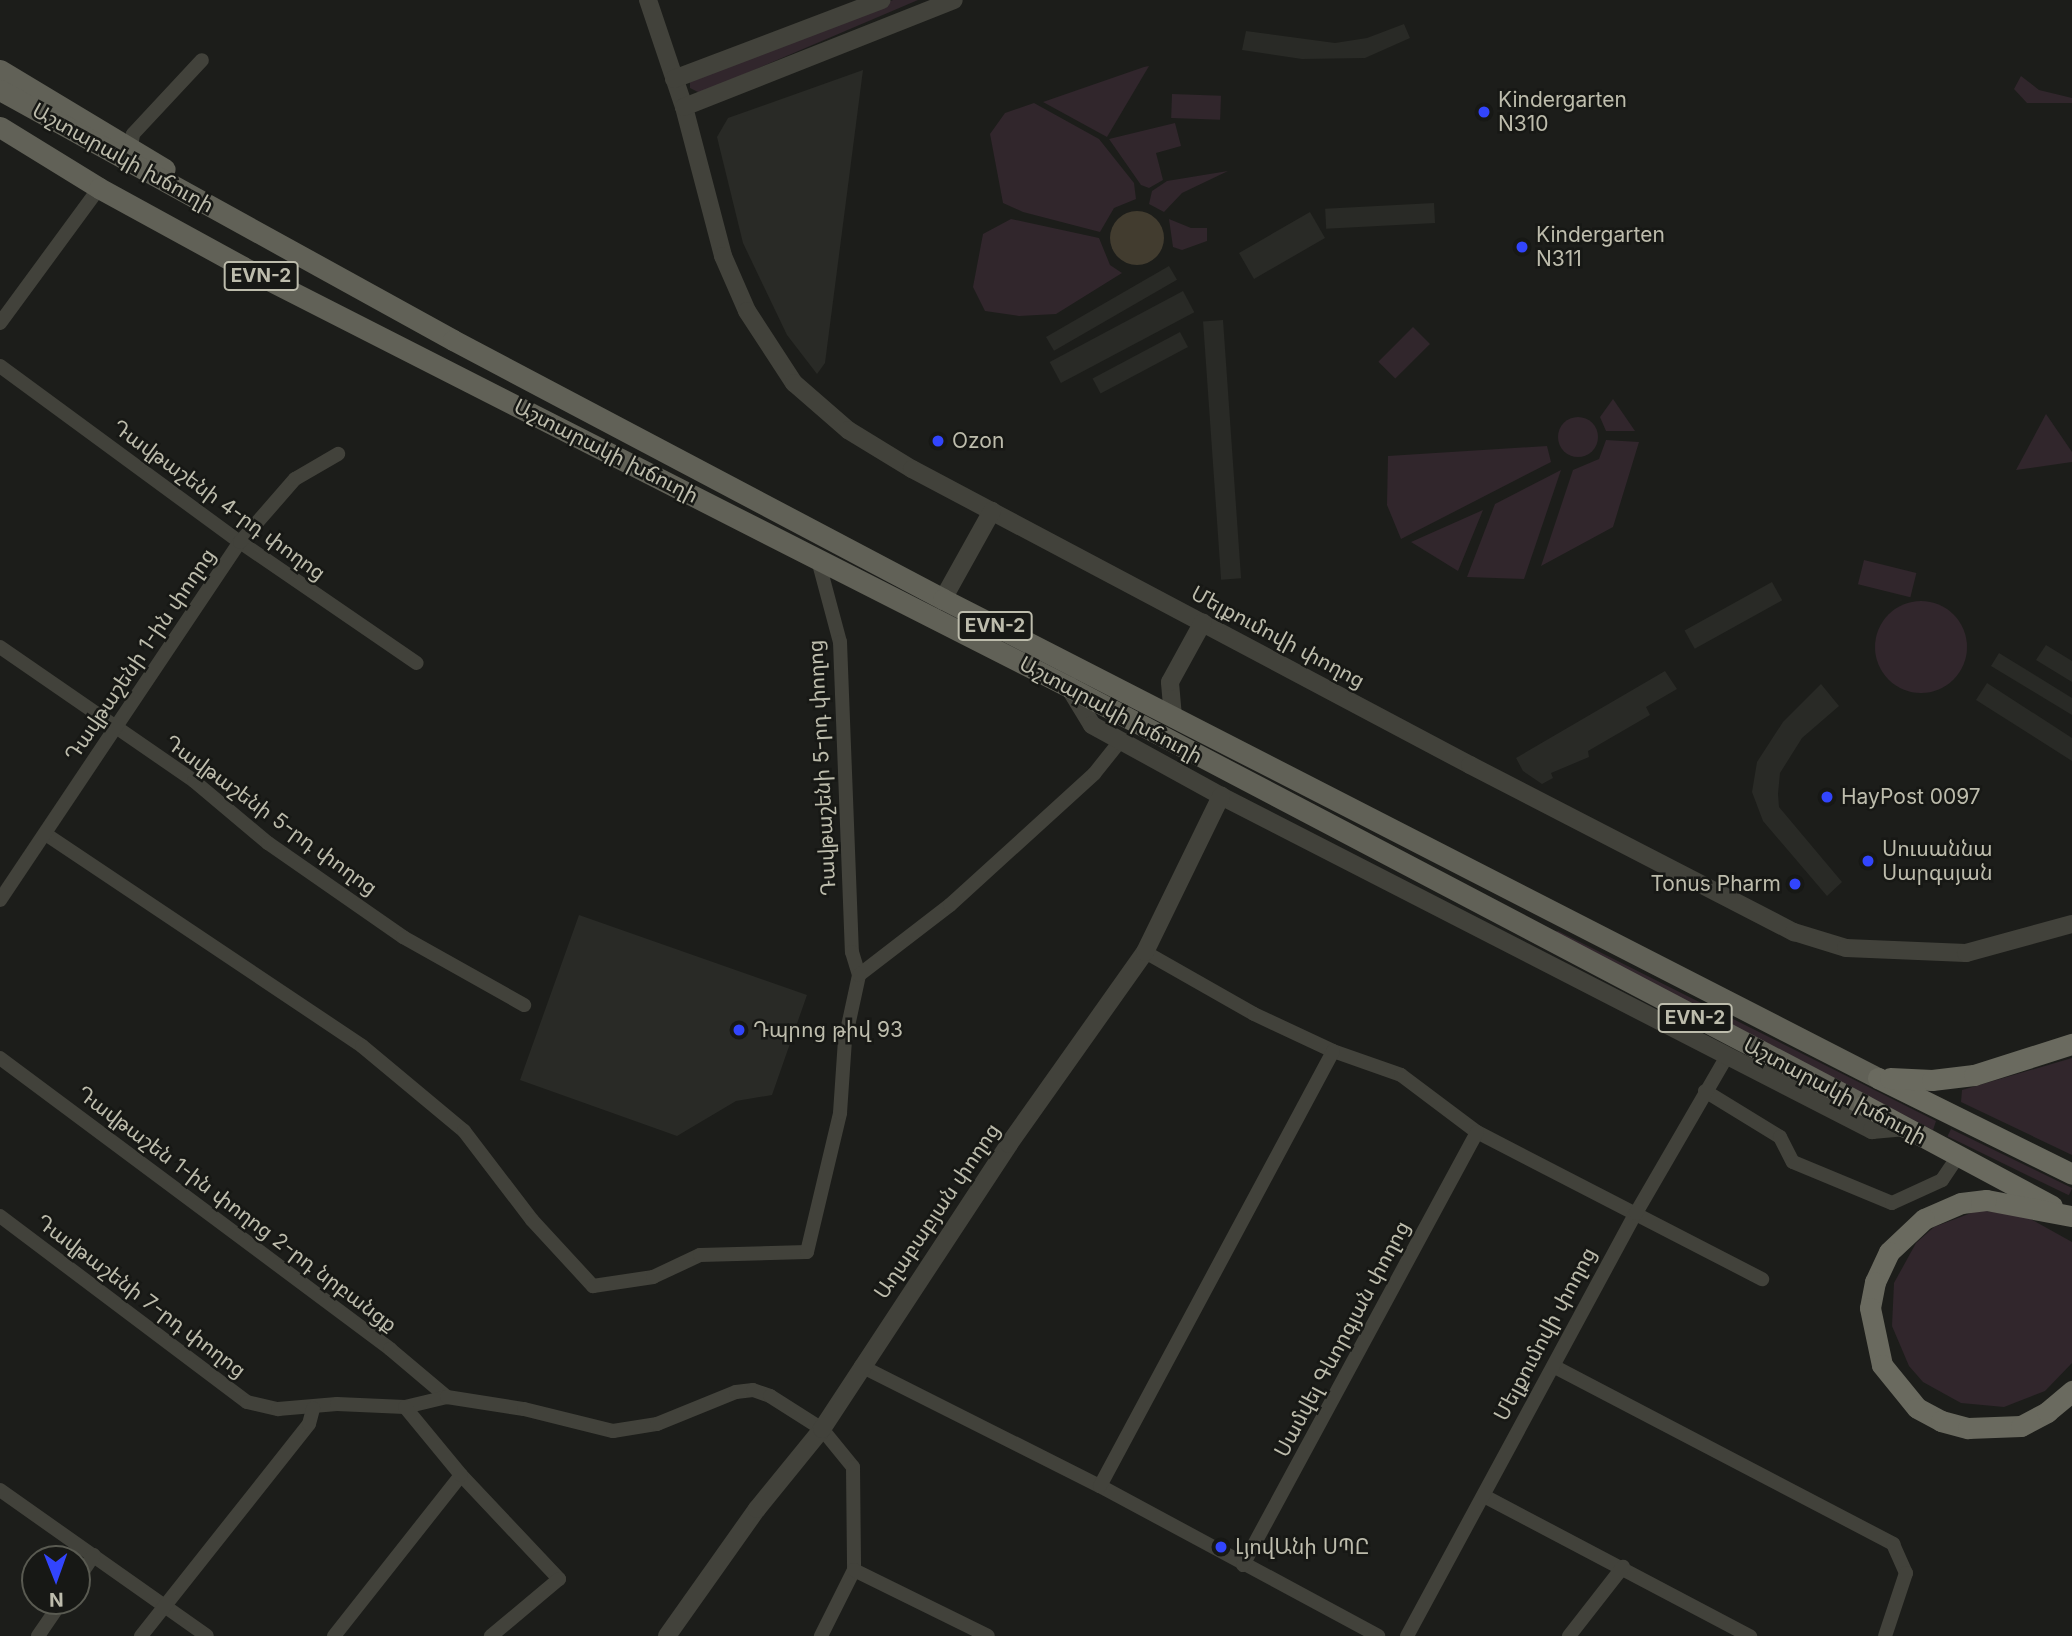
<!DOCTYPE html>
<meta charset="utf-8">
<style>
body{margin:0}
#map{position:relative;width:2072px;height:1636px;overflow:hidden;background:#1c1d1a;font-family:Inter,"Noto Sans Armenian",sans-serif}
div>[style]{position:absolute}
[style*='--x']{left:calc(var(--x)*1px);top:calc(var(--y)*1px);width:calc(var(--w)*1px);rotate:calc(var(--a)*1deg)}
.built>*{inset:0;background:#292a26;transform-origin:0 0}
.green>*{inset:0;background:#31262c;transform-origin:0 0}
.round{border-radius:50%}
.water>*{inset:0;background:#423c2f}
.minor>*{height:14px;margin:-7px;padding:0 7px;transform-origin:7px;border-radius:7px;background:#42423b}
.tertiary>*{height:18px;margin:-9px;padding:0 9px;transform-origin:9px;border-radius:9px;background:#42423b}
.primary>*{height:21px;margin:-10.5px;padding:0 10.5px;transform-origin:10.5px;border-radius:10.5px;background:#616157}
.trunk>*{height:21px;margin:-10.5px;padding:0 10.5px;transform-origin:10.5px;border-radius:10.5px;background:#6a6a5f}
.dots>*{width:19px;height:19px;translate:-50% -50%;box-sizing:border-box;border:4px solid #171815;border-radius:50%}
span{translate:-50% -50%;white-space:nowrap;text-align:center;line-height:1.15;-webkit-text-stroke:5px #171815;paint-order:stroke}
.shield-label span{padding:2px 5px;background:#171815;border:2px solid;border-radius:5px;-webkit-text-stroke-width:0}
.shield-label{font-size:19px;color:#bdbcac;font-weight:700}
.poi-label{font-size:21px;color:#bdbcac}
.left{translate:0 -50%;text-align:left}
.right{translate:-100% -50%;text-align:right}
.street-label{font-size:21px;color:#bdbcac}
.north{position:absolute;left:21px;top:1545px;width:70px;height:70px;box-sizing:border-box;background:#171815;border:2px solid #595a51;border-radius:50%;rotate:179deg;font-size:19px;font-weight:700;line-height:28px;text-align:center;color:#bdbcac}
.north::after{content:'';display:block;margin:auto;width:24px;height:32px;background:#3245fd;clip-path:polygon(50% 0,100% 100%,50% 72%,0 100%)}
</style>
<div id="map">
<div class="built">
<i style="clip-path:polygon(1404px 24px,1410px 38px,1365px 58px,1302px 59px,1242px 50px,1246px 31px,1335px 43px,1367px 38px)"></i>
<i style="clip-path:polygon(863px 70px,825px 363px,817px 374px,787px 335px,743px 243px,717px 137px,728px 118px)"></i>
<i style="left:1434px;top:203px;width:20px;height:109px;rotate:87deg"></i>
<i style="left:1310px;top:212px;width:30px;height:82px;rotate:60deg"></i>
<i style="left:1169px;top:266px;width:16px;height:142px;rotate:60deg"></i>
<i style="left:1183px;top:291px;width:24px;height:151px;rotate:62deg"></i>
<i style="left:1223px;top:320px;width:259px;height:20px;rotate:86deg"></i>
<i style="left:1180px;top:332px;width:17px;height:99px;rotate:62deg"></i>
<i style="left:1772px;top:582px;width:21px;height:100px;rotate:61deg"></i>
<i style="clip-path:polygon(2046px 645px,2072px 661px,2072px 682px,2036px 660px)"></i>
<i style="clip-path:polygon(1999px 653px,2072px 698px,2072px 715px,1991px 666px)"></i>
<i style="clip-path:polygon(1665px 671px,1677px 689px,1646px 707px,1650px 715px,1588px 751px,1589px 757px,1551px 773px,1553px 778px,1542px 784px,1523px 771px,1516px 758px)"></i>
<i style="clip-path:polygon(1987px 683px,2072px 738px,2072px 761px,1976px 700px)"></i>
<i style="clip-path:polygon(1821px 684px,1839px 706px,1802px 738px,1780px 773px,1778px 794px,1779px 807px,1842px 882px,1827px 896px,1763px 821px,1752px 792px,1757px 762px,1783px 722px)"></i>
<i style="clip-path:polygon(579px 915px,807px 995px,772px 1095px,736px 1101px,677px 1136px,520px 1080px)"></i>
</div>
<div class="green">
<i style="clip-path:polygon(893px 0,918px 0,700px 93px,690px 88px,690px 78px)"></i>
<i style="clip-path:polygon(1149px 66px,1107px 137px,1043px 102px,1144px 67px)"></i>
<i style="clip-path:polygon(2021px 76px,2039px 90px,2072px 98px,2072px 103px,2027px 103px,2014px 89px)"></i>
<i style="left:1172px;top:94px;width:49px;height:24px;rotate:2deg"></i>
<i style="clip-path:polygon(1034px 103px,1099px 139px,1134px 183px,1136px 199px,1114px 208px,1100px 232px,1023px 212px,1003px 203px,990px 134px,1005px 113px)"></i>
<i style="clip-path:polygon(1175px 123px,1181px 146px,1156px 153px,1163px 180px,1149px 188px,1141px 185px,1109px 139px)"></i>
<i style="clip-path:polygon(1228px 171px,1182px 193px,1164px 212px,1149px 204px,1152px 191px,1167px 181px)"></i>
<i style="clip-path:polygon(1011px 219px,1099px 238px,1110px 265px,1122px 273px,1056px 314px,1019px 316px,985px 311px,973px 287px,983px 234px)"></i>
<i style="clip-path:polygon(1169px 219px,1191px 228px,1207px 228px,1207px 241px,1182px 250px,1173px 247px)"></i>
<i style="left:1413px;top:327px;width:24px;height:49px;rotate:45deg"></i>
<i style="clip-path:polygon(1613px 399px,1635px 431px,1606px 431px,1600px 417px)"></i>
<i style="clip-path:polygon(2046px 414px,2072px 452px,2072px 462px,2016px 470px)"></i>
<i class="round" style="left:1558px;top:417px;width:40px;height:40px"></i>
<i style="clip-path:polygon(1606px 440px,1639px 442px,1613px 527px,1541px 566px,1573px 470px,1599px 459px)"></i>
<i style="clip-path:polygon(1547px 446px,1551px 462px,1401px 539px,1387px 505px,1388px 456px)"></i>
<i style="clip-path:polygon(1561px 470px,1524px 579px,1467px 577px,1495px 504px)"></i>
<i style="clip-path:polygon(1483px 510px,1458px 571px,1411px 542px)"></i>
<i style="left:1864px;top:560px;width:54px;height:25px;rotate:14deg"></i>
<i class="round" style="left:1875px;top:601px;width:92px;height:92px"></i>
<i style="clip-path:polygon(1558px 931px,1936px 1121px,1933px 1130px,1554px 932px)"></i>
<i style="clip-path:polygon(2072px 1058px,2072px 1155px,1961px 1102px,1962px 1090px)"></i>
<i style="left:1951px;top:1129px;width:135px;height:8px;rotate:26deg"></i>
<i style="clip-path:polygon(1979px 1210px,2027px 1217px,2072px 1242px,2072px 1363px,2045px 1391px,2004px 1407px,1961px 1403px,1923px 1382px,1909px 1366px,1892px 1326px,1894px 1283px,1916px 1243px,1934px 1227px)"></i>
</div>
<div class="water">
<i class="round" style="left:1110px;top:211px;width:54px;height:54px"></i>
</div>
<div class="minor">
<i style="--x:131;--y:147;--w:13;--a:-81"></i>
<i style="--x:133;--y:134;--w:101;--a:-47"></i>
<i style="--x:0;--y:323;--w:167;--a:-53.7"></i>
<i style="--x:0;--y:366;--w:298;--a:36.3"></i>
<i style="--x:240;--y:542;--w:214;--a:34.4"></i>
<i style="--x:818;--y:560;--w:85;--a:75"></i>
<i style="--x:840;--y:642;--w:310;--a:87.8"></i>
<i style="--x:852;--y:952;--w:24;--a:73"></i>
<i style="--x:0;--y:647;--w:236;--a:34.6"></i>
<i style="--x:194;--y:781;--w:97;--a:40"></i>
<i style="--x:268;--y:843;--w:165;--a:34.8"></i>
<i style="--x:403;--y:937;--w:139;--a:29.3"></i>
<i style="--x:47;--y:835;--w:379;--a:33.8"></i>
<i style="--x:362;--y:1046;--w:133;--a:39.8"></i>
<i style="--x:464;--y:1131;--w:112;--a:52.6"></i>
<i style="--x:532;--y:1220;--w:90;--a:47.3"></i>
<i style="--x:593;--y:1286;--w:61;--a:-8.5"></i>
<i style="--x:653;--y:1277;--w:52;--a:-25.1"></i>
<i style="--x:700;--y:1255;--w:107;--a:-1.6"></i>
<i style="--x:807;--y:1252;--w:143;--a:-76.6"></i>
<i style="--x:840;--y:1113;--w:73;--a:-86.1"></i>
<i style="--x:845;--y:1040;--w:66;--a:-77.8"></i>
<i style="--x:859;--y:975;--w:115;--a:-37.6"></i>
<i style="--x:950;--y:905;--w:195;--a:-42.3"></i>
<i style="--x:1094;--y:774;--w:43;--a:-51.5"></i>
<i style="--x:0;--y:900;--w:431;--a:-56.2"></i>
<i style="--x:240;--y:542;--w:84;--a:-48.9"></i>
<i style="--x:295;--y:479;--w:50;--a:-30.2"></i>
<i style="--x:1145;--y:952;--w:125;--a:29.6"></i>
<i style="--x:1254;--y:1014;--w:87;--a:25.1"></i>
<i style="--x:1333;--y:1051;--w:72;--a:19.4"></i>
<i style="--x:1401;--y:1075;--w:95;--a:36.9"></i>
<i style="--x:1477;--y:1132;--w:321;--a:27.3"></i>
<i style="--x:0;--y:1058;--w:487;--a:36.7"></i>
<i style="--x:390;--y:1349;--w:75;--a:40.1"></i>
<i style="--x:1705;--y:1091;--w:88;--a:31.5"></i>
<i style="--x:1780;--y:1137;--w:28;--a:63"></i>
<i style="--x:1793;--y:1162;--w:107;--a:22.5"></i>
<i style="--x:1892;--y:1203;--w:55;--a:-24.7"></i>
<i style="--x:1942;--y:1180;--w:30;--a:-56"></i>
<i style="--x:0;--y:1216;--w:309;--a:37"></i>
<i style="--x:247;--y:1402;--w:32;--a:13"></i>
<i style="--x:278;--y:1409;--w:59;--a:-4.8"></i>
<i style="--x:337;--y:1404;--w:68;--a:2.5"></i>
<i style="--x:405;--y:1407;--w:43;--a:-13.4"></i>
<i style="--x:447;--y:1397;--w:78;--a:8.9"></i>
<i style="--x:524;--y:1409;--w:92;--a:13.9"></i>
<i style="--x:613;--y:1431;--w:45;--a:-9"></i>
<i style="--x:657;--y:1424;--w:85;--a:-22.1"></i>
<i style="--x:736;--y:1392;--w:17;--a:-7"></i>
<i style="--x:753;--y:1390;--w:18;--a:19"></i>
<i style="--x:770;--y:1396;--w:62;--a:32.4"></i>
<i style="--x:822;--y:1429;--w:49;--a:50.8"></i>
<i style="--x:853;--y:1467;--w:103;--a:89.4"></i>
<i style="--x:854;--y:1570;--w:74;--a:116.6"></i>
<i style="--x:861;--y:1366;--w:267;--a:26.7"></i>
<i style="--x:1100;--y:1486;--w:316;--a:28.3"></i>
<i style="--x:1555;--y:1367;--w:382;--a:27.6"></i>
<i style="--x:1893;--y:1544;--w:32;--a:66"></i>
<i style="--x:1906;--y:1573;--w:66;--a:108.4"></i>
<i style="--x:461;--y:1475;--w:143;--a:46.7"></i>
<i style="--x:559;--y:1579;--w:89;--a:140"></i>
<i style="--x:1100;--y:1486;--w:493;--a:-61.8"></i>
<i style="--x:0;--y:1490;--w:253;--a:35.2"></i>
<i style="--x:1484;--y:1496;--w:301;--a:27.8"></i>
<i style="--x:1243;--y:1565;--w:492;--a:-61.6"></i>
<i style="--x:854;--y:1570;--w:149;--a:26.2"></i>
<i style="--x:77;--y:1580;--w:30;--a:-56"></i>
<i style="--x:38;--y:1636;--w:42;--a:-55.6"></i>
<i style="--x:141;--y:1636;--w:270;--a:-51.6"></i>
<i style="--x:309;--y:1424;--w:16;--a:-75"></i>
<i style="--x:334;--y:1636;--w:205;--a:-51.7"></i>
<i style="--x:461;--y:1475;--w:88;--a:-129.5"></i>
<i style="--x:1407;--y:1636;--w:481;--a:-61.6"></i>
<i style="--x:1636;--y:1213;--w:181;--a:-59.9"></i>
<i style="--x:1569;--y:1636;--w:88;--a:-52"></i>
</div>
<div class="tertiary">
<i style="--x:648;--y:0;--w:113;--a:71.4"></i>
<i style="--x:684;--y:107;--w:154;--a:75.3"></i>
<i style="--x:723;--y:256;--w:60;--a:66.4"></i>
<i style="--x:747;--y:311;--w:86;--a:56.9"></i>
<i style="--x:794;--y:383;--w:72;--a:41"></i>
<i style="--x:848;--y:430;--w:75;--a:31.4"></i>
<i style="--x:912;--y:469;--w:632;--a:27.94"></i>
<i style="--x:1470;--y:765;--w:365;--a:27.3"></i>
<i style="--x:1794;--y:932;--w:54;--a:17.1"></i>
<i style="--x:1846;--y:948;--w:120;--a:2.4"></i>
<i style="--x:1966;--y:953;--w:110;--a:-15.3"></i>
<i style="--x:674;--y:79;--w:222;--a:-20.8"></i>
<i style="--x:684;--y:107;--w:290;--a:-21.6"></i>
<i style="--x:943;--y:599;--w:101;--a:-60.9"></i>
<i style="--x:1069;--y:687;--w:44;--a:58.8"></i>
<i style="--x:1092;--y:725;--w:147;--a:28.8"></i>
<i style="--x:1221;--y:796;--w:732;--a:27.16"></i>
<i style="--x:1872;--y:1130;--w:34;--a:-5"></i>
<i style="--x:1173;--y:717;--w:35;--a:-95"></i>
<i style="--x:1170;--y:682;--w:68;--a:-61.2"></i>
<i style="--x:667;--y:1636;--w:156;--a:-54.7"></i>
<i style="--x:757;--y:1509;--w:103;--a:-50.9"></i>
<i style="--x:822;--y:1429;--w:341;--a:-56.7"></i>
<i style="--x:1009;--y:1144;--w:235;--a:-54.7"></i>
<i style="--x:1145;--y:952;--w:174;--a:-64"></i>
</div>
<div class="primary">
<i style="--x:0;--y:70;--w:192;--a:31"></i>
<i style="--x:0;--y:90;--w:517;--a:28.89"></i>
<i style="--x:453;--y:340;--w:554;--a:27.86"></i>
<i style="--x:943;--y:599;--w:1051;--a:27.13"></i>
<i style="--x:0;--y:127;--w:116;--a:31.6"></i>
<i style="--x:99;--y:188;--w:164;--a:28.7"></i>
<i style="--x:243;--y:267;--w:927;--a:26.95"></i>
<i style="--x:1069;--y:687;--w:898;--a:27.73"></i>
</div>
<div class="trunk">
<i style="--x:1878;--y:1078;--w:216;--a:26.3"></i>
<i style="--x:1890;--y:1078;--w:42;--a:2.7"></i>
<i style="--x:1932;--y:1080;--w:42;--a:-6.8"></i>
<i style="--x:1974;--y:1075;--w:103;--a:-17.6"></i>
<i style="--x:1864;--y:1105;--w:213;--a:28.2"></i>
<i style="--x:2071;--y:1216;--w:86;--a:-169.3"></i>
<i style="--x:1986;--y:1200;--w:25;--a:173"></i>
<i style="--x:1961;--y:1203;--w:40;--a:156.6"></i>
<i style="--x:1924;--y:1219;--w:48;--a:136.7"></i>
<i style="--x:1889;--y:1252;--w:33;--a:115"></i>
<i style="--x:1875;--y:1282;--w:26;--a:101"></i>
<i style="--x:1870;--y:1308;--w:58;--a:78.1"></i>
<i style="--x:1882;--y:1365;--w:55;--a:50.9"></i>
<i style="--x:1917;--y:1408;--w:27;--a:28"></i>
<i style="--x:1941;--y:1421;--w:28;--a:15"></i>
<i style="--x:1968;--y:1428;--w:53;--a:-2.2"></i>
<i style="--x:2021;--y:1426;--w:30;--a:-28"></i>
<i style="--x:2047;--y:1412;--w:33;--a:-40"></i>
</div>
<div class="dots">
<i style="left:1484px;top:112px;background:#3245fd"></i>
<i style="left:1522px;top:247px;background:#3245fd"></i>
<i style="left:938px;top:441px;background:#3245fd"></i>
<i style="left:1827px;top:797px;background:#3245fd"></i>
<i style="left:1868px;top:861px;background:#3245fd"></i>
<i style="left:1795px;top:884px;background:#3245fd"></i>
<i style="left:739px;top:1030px;background:#3245fd"></i>
<i style="left:1221px;top:1547px;background:#3245fd"></i>
</div>
<div class="shield-label">
<span style="left:261px;top:276px">EVN-2</span>
<span style="left:995px;top:626px">EVN-2</span>
<span style="left:1695px;top:1018px">EVN-2</span>
</div>
<div class="poi-label">
<span class="left" style="left:1498px;top:112px">Kindergarten<br>N310</span>
<span class="left" style="left:1536px;top:247px">Kindergarten<br>N311</span>
<span class="left" style="left:952px;top:441px">Ozon</span>
<span class="left" style="left:1841px;top:797px">HayPost 0097</span>
<span class="left" style="left:1882px;top:861px">Սուսաննա<br>Սարգսյան</span>
<span class="right" style="left:1781px;top:884px">Tonus Pharm</span>
<span class="left" style="left:753px;top:1030px">Դպրոց թիվ 93</span>
<span class="left" style="left:1235px;top:1547px">ԼյովԱնի ՍՊԸ</span>
</div>
<div class="street-label">
<span style="left:123px;top:158px;rotate:29deg">Աշտարակի խճուղի</span>
<span style="left:606px;top:451px;rotate:27deg">Աշտարակի խճուղի</span>
<span style="left:219px;top:500px;rotate:36deg">Դավթաշենի 4-րդ փողոց</span>
<span style="left:1278px;top:637px;rotate:28deg">Մելքումովի փողոց</span>
<span style="left:140px;top:655px;rotate:-56deg">Դավթաշենի 1-ին փողոց</span>
<span style="left:1111px;top:710px;rotate:28deg">Աշտարակի խճուղի</span>
<span style="left:822px;top:768px;rotate:-93deg">Դավթաշենի 5-րդ փողոց</span>
<span style="left:271px;top:815px;rotate:36deg">Դավթաշենի 5-րդ փողոց</span>
<span style="left:1835px;top:1091px;rotate:28deg">Աշտարակի խճուղի</span>
<span style="left:237px;top:1209px;rotate:37deg">Դավթաշեն 1-ին փողոց 2-րդ նրբանցք</span>
<span style="left:937px;top:1211px;rotate:-56deg">Աղաբաբյան փողոց</span>
<span style="left:141px;top:1296px;rotate:37deg">Դավթաշենի 7-րդ փողոց</span>
<span style="left:1545px;top:1334px;rotate:-62deg">Մելքումովի փողոց</span>
<span style="left:1342px;top:1339px;rotate:-62deg">Սամվել Գևորգյան փողոց</span>
</div>
<div class="north">N</div>
</div>
